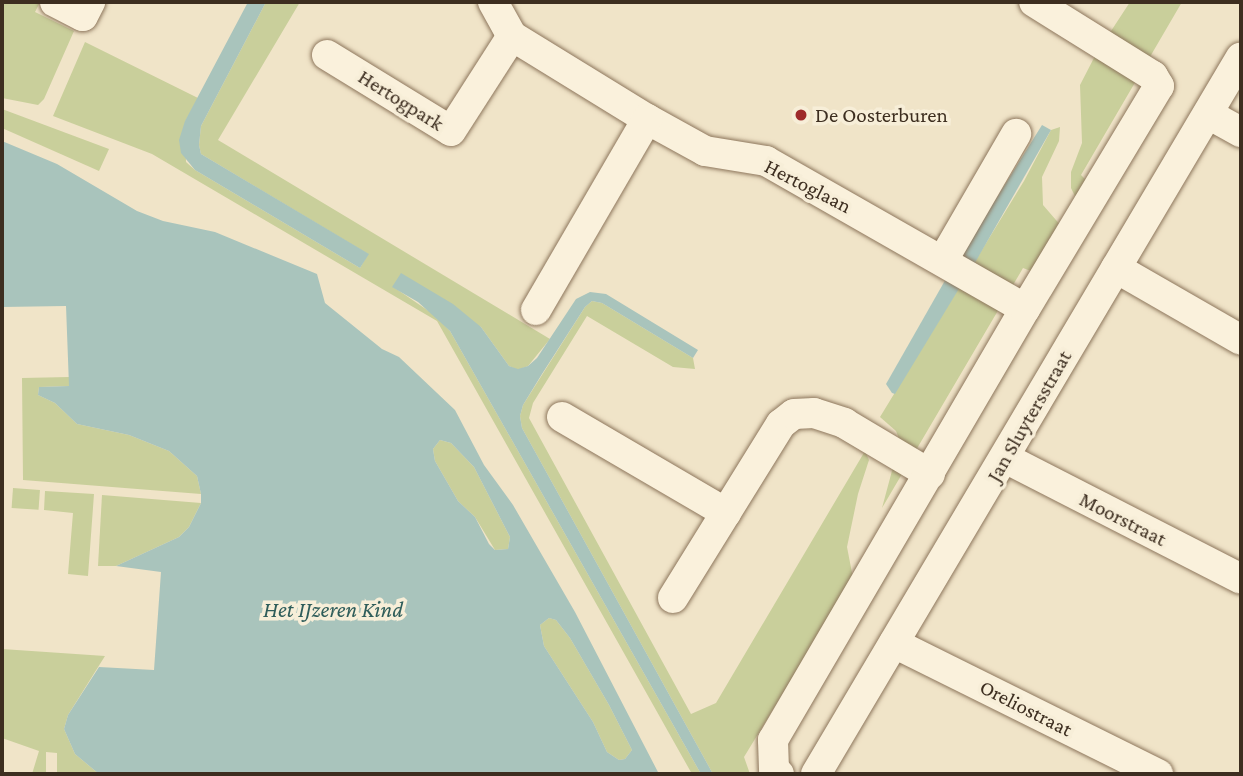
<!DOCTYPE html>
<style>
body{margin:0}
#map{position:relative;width:1243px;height:776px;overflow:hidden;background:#f0e4c8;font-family:"Crimson Pro",serif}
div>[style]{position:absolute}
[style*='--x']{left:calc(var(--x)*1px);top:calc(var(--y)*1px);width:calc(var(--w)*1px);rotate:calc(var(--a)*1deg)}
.green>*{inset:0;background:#c9cf9b;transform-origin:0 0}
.water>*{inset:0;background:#a9c4bc}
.roads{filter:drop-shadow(0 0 2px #8d765c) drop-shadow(0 0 2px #8d765c)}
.minor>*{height:30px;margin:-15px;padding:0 15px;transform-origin:15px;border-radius:15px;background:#faf1dc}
.dots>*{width:19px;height:19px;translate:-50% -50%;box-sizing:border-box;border:4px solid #f7eed8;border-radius:50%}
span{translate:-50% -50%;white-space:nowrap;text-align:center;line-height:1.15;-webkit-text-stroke:7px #f7eed8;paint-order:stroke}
.street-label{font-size:21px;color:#3d2e20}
.poi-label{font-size:21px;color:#3d2e20}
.left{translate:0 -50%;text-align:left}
.water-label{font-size:23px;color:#2f5d5a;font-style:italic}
.frame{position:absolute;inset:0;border:4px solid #3d2e20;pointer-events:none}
</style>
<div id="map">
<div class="green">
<i style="clip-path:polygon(2px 2px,40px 2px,35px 12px,74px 31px,44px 99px,38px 105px,2px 98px)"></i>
<i style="clip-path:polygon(266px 2px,300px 2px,218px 140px,550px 339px,528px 366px,518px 370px,509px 366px,481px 327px,392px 286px,436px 316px,450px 331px,701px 774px,692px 774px,437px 321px,152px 154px,53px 116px,85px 42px,198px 98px,185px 122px,186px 162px,195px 170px,360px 268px,368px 254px,201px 154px,199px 145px,201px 126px)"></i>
<i style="clip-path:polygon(1130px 2px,1182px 2px,1081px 175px,1088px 182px,1077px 200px,1071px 188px,1071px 172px,1082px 143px,1080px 85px,1096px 54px)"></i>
<i style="clip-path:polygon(2px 109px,109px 149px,99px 171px,2px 128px)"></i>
<i style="clip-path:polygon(1060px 127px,1059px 141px,1042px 177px,1043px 205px,1062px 227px,1036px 273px,1023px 268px,882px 508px,900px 441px,896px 431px,880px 417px,1024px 181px,1051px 130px)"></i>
<i style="clip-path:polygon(592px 301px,602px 303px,693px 358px,695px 369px,673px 367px,587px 316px,533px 403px,529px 418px,691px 714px,716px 703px,865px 451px,869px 460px,858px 494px,847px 547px,853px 578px,744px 757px,750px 774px,713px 774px,522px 428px,520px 416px,523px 405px,585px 307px)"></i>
<i style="clip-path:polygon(69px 377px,69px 386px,39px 387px,38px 395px,55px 403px,77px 424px,129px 435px,169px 451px,197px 476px,201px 494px,23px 480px,22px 378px)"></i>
<i style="clip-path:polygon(440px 440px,451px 443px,474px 467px,510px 537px,508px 549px,495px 550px,475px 517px,458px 501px,435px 461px,433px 449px)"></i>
<i style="left:13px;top:488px;width:27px;height:20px;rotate:4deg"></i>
<i style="clip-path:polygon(45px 491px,94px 494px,88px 576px,68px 574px,73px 513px,44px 510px)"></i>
<i style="clip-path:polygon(102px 495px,201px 503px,189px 527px,179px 537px,116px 566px,98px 566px)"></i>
<i style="clip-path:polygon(549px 618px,556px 620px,570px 638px,609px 705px,632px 750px,625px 759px,619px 760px,607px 752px,593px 722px,544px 646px,540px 625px)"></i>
<i style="clip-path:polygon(2px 649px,105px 656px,68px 715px,64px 729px,75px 754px,99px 774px,57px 774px,57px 753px,46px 752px,46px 774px,32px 774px,39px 751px,2px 738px)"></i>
</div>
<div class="water">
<i style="clip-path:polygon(248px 2px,266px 2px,201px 126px,199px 145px,201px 154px,369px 254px,360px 268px,195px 170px,181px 153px,179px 140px,185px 121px)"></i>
<i style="clip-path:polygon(1042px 125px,1051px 130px,972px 268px,958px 260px)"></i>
<i style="clip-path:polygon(evenodd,2px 141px,57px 164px,137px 211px,163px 221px,215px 232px,317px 274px,325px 303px,382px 349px,399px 357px,455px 410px,484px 465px,513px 505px,575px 612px,659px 774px,99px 774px,75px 754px,64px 729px,68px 715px,99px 667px,154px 670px,161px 572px,116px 566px,179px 537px,189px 527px,201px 503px,201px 494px,197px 476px,169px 451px,129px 435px,77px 424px,55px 403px,38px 395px,39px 387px,69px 386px,66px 306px,2px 307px,2px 141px,440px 440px,451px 443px,474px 467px,510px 537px,508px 549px,495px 550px,489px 544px,475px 517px,458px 501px,435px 461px,433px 449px,440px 440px,2px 141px,549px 618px,556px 620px,570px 638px,609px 705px,632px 750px,625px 759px,619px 760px,607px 752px,593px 722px,544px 646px,540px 625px,549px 618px)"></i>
<i style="clip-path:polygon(401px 273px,453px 304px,481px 327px,509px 366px,518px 369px,528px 366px,537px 358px,576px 299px,590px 292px,606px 294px,698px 350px,693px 358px,602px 303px,592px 301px,585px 307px,542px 374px,523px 405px,520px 416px,522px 428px,713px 774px,701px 774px,450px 331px,418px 302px,392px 287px)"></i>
<i style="clip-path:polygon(947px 277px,960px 287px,895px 394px,892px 393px,886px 384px)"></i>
</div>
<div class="roads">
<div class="minor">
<i style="--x:55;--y:2;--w:31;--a:27"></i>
<i style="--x:83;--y:16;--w:16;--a:-63"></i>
<i style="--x:493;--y:2;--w:39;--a:61"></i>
<i style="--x:512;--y:36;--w:158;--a:31.6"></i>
<i style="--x:647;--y:119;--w:66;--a:28.9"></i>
<i style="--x:705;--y:151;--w:62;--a:9.3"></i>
<i style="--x:766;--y:161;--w:298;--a:29.7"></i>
<i style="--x:327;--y:55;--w:145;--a:31.5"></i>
<i style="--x:451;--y:131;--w:113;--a:-57.3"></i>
<i style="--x:1208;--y:114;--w:38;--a:29"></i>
<i style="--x:943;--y:260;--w:146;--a:-59.9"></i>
<i style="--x:1116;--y:268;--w:144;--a:29.9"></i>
<i style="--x:536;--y:310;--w:221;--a:-59.8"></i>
<i style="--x:562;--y:417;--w:190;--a:30.3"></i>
<i style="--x:1005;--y:458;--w:265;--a:27.1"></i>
<i style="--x:673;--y:598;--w:205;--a:-58.2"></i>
<i style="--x:781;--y:424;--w:16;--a:-38"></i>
<i style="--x:794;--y:414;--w:20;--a:-3"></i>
<i style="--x:814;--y:413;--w:32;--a:18"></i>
<i style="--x:844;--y:423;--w:100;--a:30.7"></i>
<i style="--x:894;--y:643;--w:295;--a:26.4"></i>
<i style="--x:779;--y:774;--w:7;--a:-135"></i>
<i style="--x:774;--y:769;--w:29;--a:-92"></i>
<i style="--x:773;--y:740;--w:499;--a:-59.7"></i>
<i style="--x:1025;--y:309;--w:260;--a:-59"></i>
<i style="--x:1159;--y:86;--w:12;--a:-121"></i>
<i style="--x:1153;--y:76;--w:140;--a:-148.1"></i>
<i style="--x:816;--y:774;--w:833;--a:-59.34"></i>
</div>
</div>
<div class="dots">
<i style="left:801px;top:115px;background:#9e2a2b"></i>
</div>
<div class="street-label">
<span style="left:401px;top:100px;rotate:32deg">Hertogpark</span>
<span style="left:808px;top:186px;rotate:27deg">Hertoglaan</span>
<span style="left:1029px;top:416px;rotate:-60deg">Jan Sluytersstraat</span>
<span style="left:1123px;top:519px;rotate:27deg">Moorstraat</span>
<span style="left:1026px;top:708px;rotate:27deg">Oreliostraat</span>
</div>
<div class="poi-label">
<span class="left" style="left:815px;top:115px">De Oosterburen</span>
</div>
<div class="water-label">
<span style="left:333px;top:609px">Het IJzeren Kind</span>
</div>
<div class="frame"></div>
</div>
